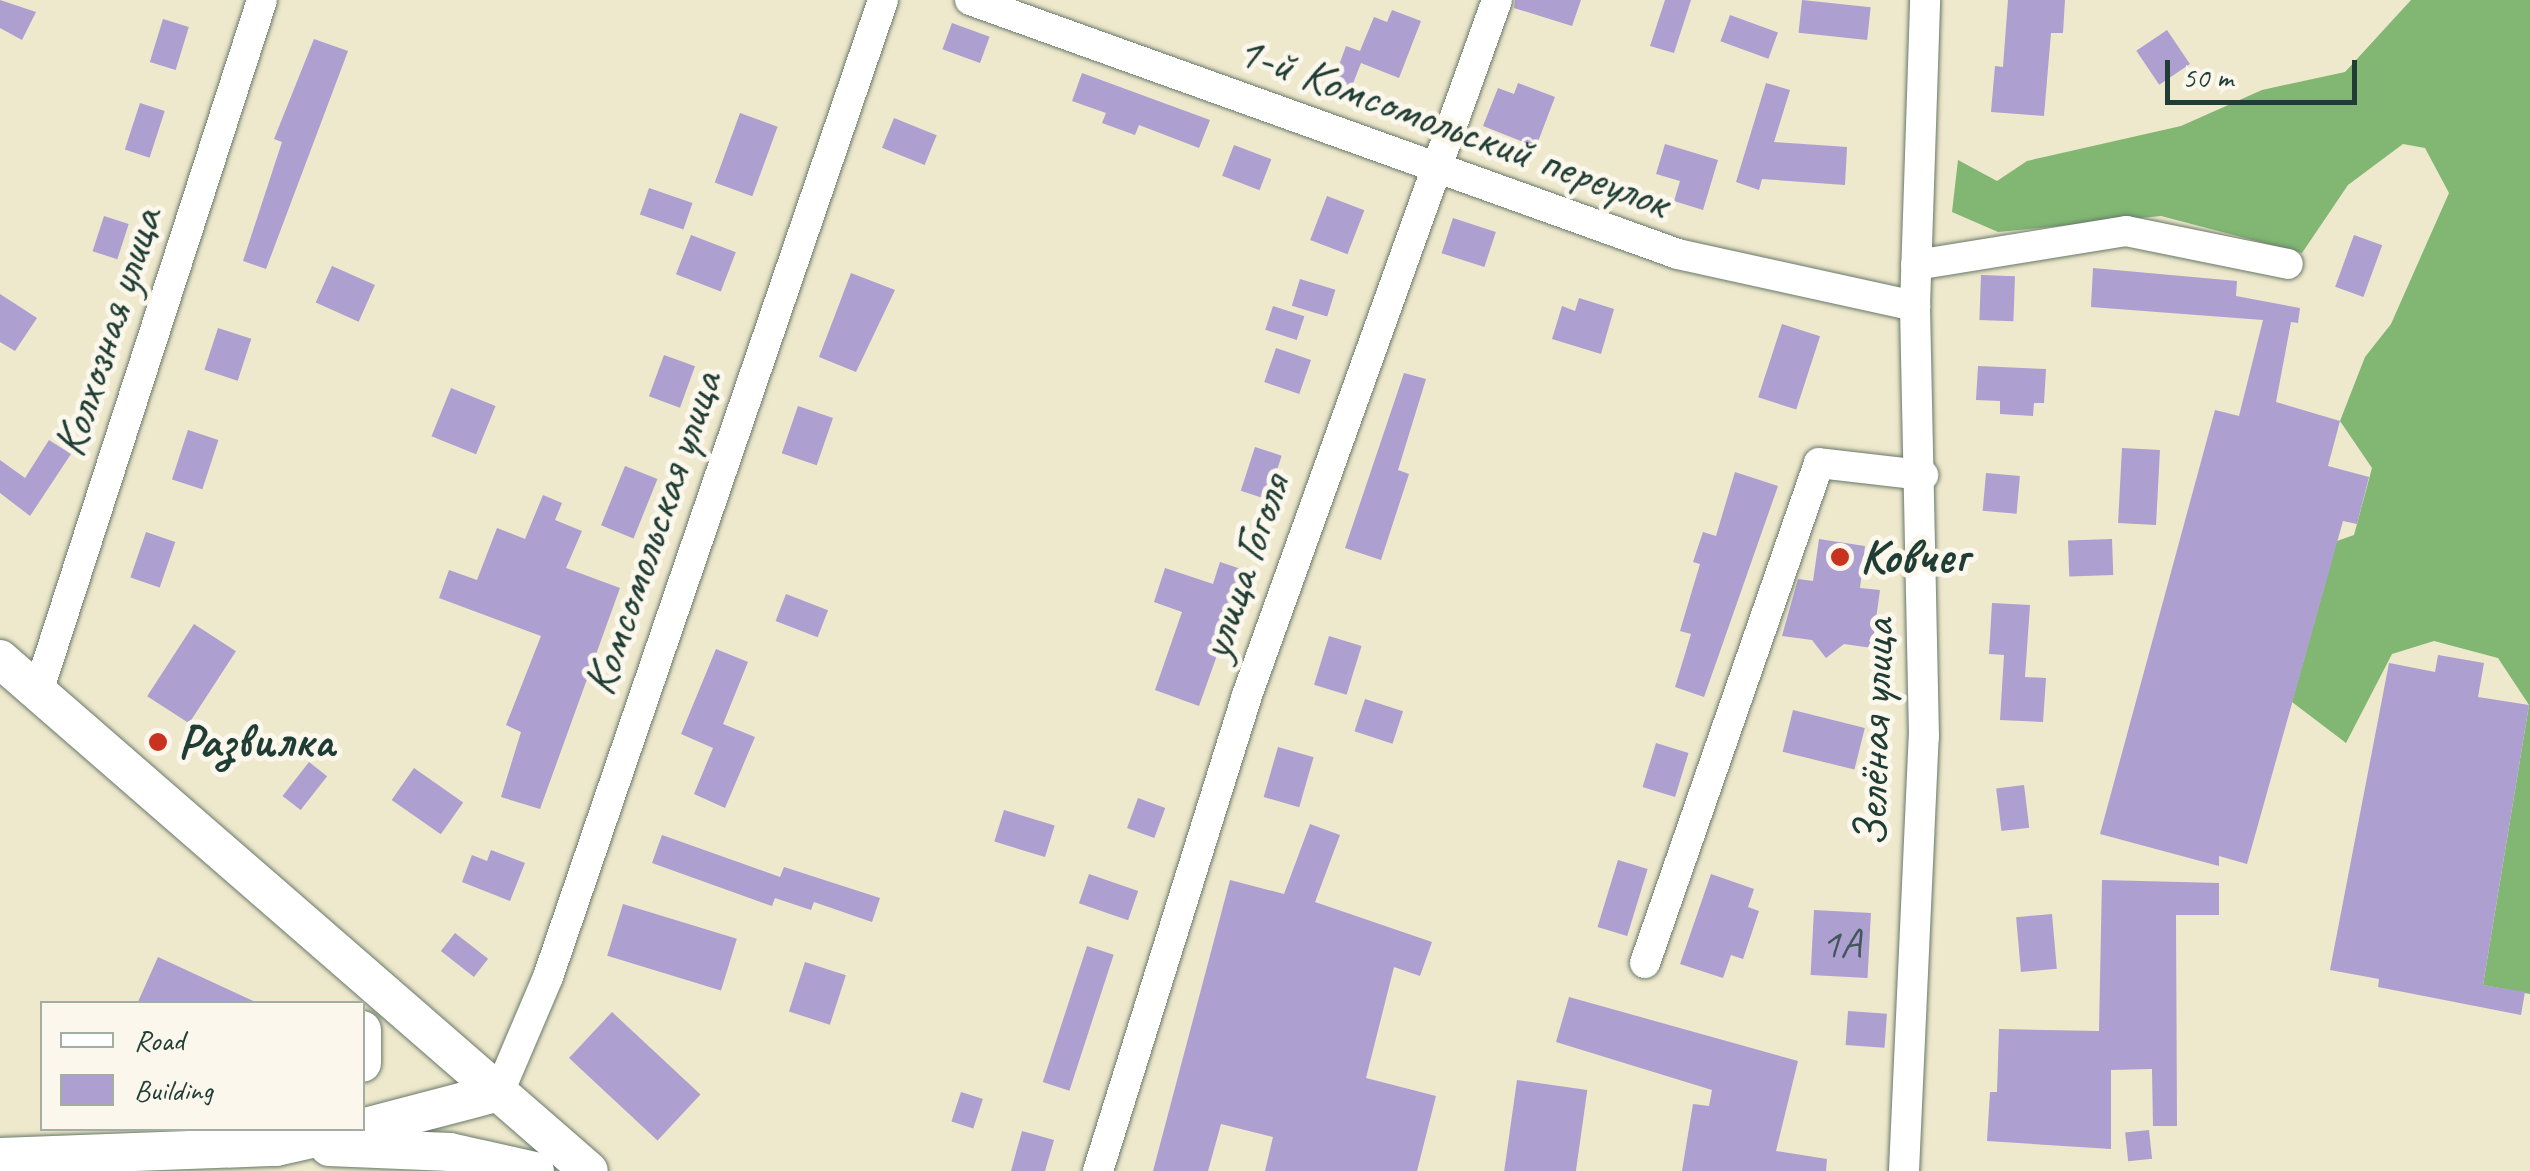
<!DOCTYPE html>
<meta charset="utf-8">
<style>
body{margin:0}
#map{position:relative;width:2530px;height:1171px;overflow:hidden;background:#eee8cc;font-family:Caveat,sans-serif}
div>[style]{position:absolute}
[style*='--x']{left:calc(var(--x)*1px);top:calc(var(--y)*1px);width:calc(var(--w)*1px);rotate:calc(var(--a)*1deg)}
.forest>*{inset:0;background:#81b773}
.building>*{inset:0;background:#ad9fd0;transform-origin:0 0}
.roads{filter:drop-shadow(0 0 2px #677969) drop-shadow(0 0 2px #677969)}
.minor>*{height:30px;margin:-15px;padding:0 15px;transform-origin:15px;border-radius:15px;background:#fff}
.major>*{height:38px;margin:-19px;padding:0 19px;transform-origin:19px;border-radius:19px;background:#fff}
.dots>*{width:28px;height:28px;translate:-50% -50%;box-sizing:border-box;border:5px solid #fbf7ec;border-radius:50%}
span{translate:-50% -50%;white-space:nowrap;text-align:center;line-height:1.15;-webkit-text-stroke:10px #fbf7ec;paint-order:stroke}
.number-label{font-size:42px;color:#42565b}
.number-label span{-webkit-text-stroke-width:0}
.street-label{font-size:48px;color:#1f3d34}
.poi-label{font-size:48px;color:#1f3d34;font-weight:700}
.left{translate:0 -50%;text-align:left}
.legend{position:absolute;left:40px;top:1001px;width:325px;height:130px;box-sizing:border-box;background:#fbf7ec;border:2px solid #a3ada2;margin:0;padding:12px 18px;list-style:none;font-size:30px;color:#1f3d34}
.legend li{display:flex;align-items:center;gap:20px;height:50px}
.legend b{width:50px;border:2px solid #a3ada2}
.scale{position:absolute;left:2165px;top:60px;width:192px;height:45px;box-sizing:border-box;border:5px solid #1f3d34;border-top:0;padding-left:12px;font-size:30px;line-height:35px;white-space:nowrap;color:#1f3d34;-webkit-text-stroke:8px #fbf7ec;paint-order:stroke}
</style>
<div id="map">
<div class="forest">
<i style="clip-path:polygon(2411px 0,2530px 0,2530px 994px,2483px 985px,2529px 705px,2498px 658px,2434px 641px,2392px 654px,2346px 743px,2292px 702px,2337px 541px,2354px 535px,2372px 468px,2340px 421px,2365px 357px,2391px 324px,2449px 193px,2425px 148px,2403px 144px,2348px 185px,2302px 253px,2161px 216px,1998px 232px,1952px 212px,1958px 160px,1997px 181px,2027px 161px,2181px 126px,2262px 90px,2345px 72px)"></i>
</div>
<div class="building">
<i style="clip-path:polygon(0 0,36px 12px,22px 40px,0 28px)"></i>
<i style="clip-path:polygon(1515px 0,1581px 0,1572px 26px,1514px 8px)"></i>
<i style="clip-path:polygon(1665px 0,1691px 0,1674px 53px,1650px 46px)"></i>
<i style="left:1802px;top:0;width:69px;height:33px;rotate:6deg"></i>
<i style="clip-path:polygon(2008px 0,2065px 0,2063px 33px,2051px 33px,2044px 116px,1991px 112px,1995px 66px,2003px 67px)"></i>
<i style="clip-path:polygon(1392px 10px,1421px 21px,1399px 78px,1361px 63px,1350px 91px,1332px 84px,1346px 46px,1360px 51px,1374px 17px,1387px 22px)"></i>
<i style="left:1730px;top:15px;width:51px;height:28px;rotate:20deg"></i>
<i style="left:163px;top:19px;width:27px;height:45px;rotate:17deg"></i>
<i style="left:952px;top:23px;width:40px;height:28px;rotate:20deg"></i>
<i style="left:2167px;top:30px;width:41px;height:37px;rotate:56deg"></i>
<i style="clip-path:polygon(314px 39px,348px 51px,266px 269px,243px 261px,282px 142px,274px 139px)"></i>
<i style="clip-path:polygon(1082px 73px,1210px 120px,1199px 148px,1139px 125px,1135px 135px,1102px 123px,1106px 113px,1072px 101px)"></i>
<i style="clip-path:polygon(1518px 83px,1555px 97px,1536px 147px,1483px 126px,1498px 88px,1514px 94px)"></i>
<i style="clip-path:polygon(1766px 83px,1790px 90px,1774px 142px,1847px 147px,1845px 185px,1762px 179px,1759px 190px,1736px 182px)"></i>
<i style="left:140px;top:103px;width:26px;height:49px;rotate:18deg"></i>
<i style="left:740px;top:113px;width:40px;height:74px;rotate:20deg"></i>
<i style="left:894px;top:118px;width:46px;height:32px;rotate:22deg"></i>
<i style="clip-path:polygon(1665px 144px,1718px 160px,1703px 210px,1674px 201px,1680px 181px,1656px 174px)"></i>
<i style="left:1234px;top:145px;width:40px;height:33px;rotate:21deg"></i>
<i style="left:649px;top:188px;width:46px;height:28px;rotate:19deg"></i>
<i style="left:1327px;top:196px;width:40px;height:47px;rotate:21deg"></i>
<i style="left:104px;top:216px;width:26px;height:37px;rotate:18deg"></i>
<i style="left:1453px;top:218px;width:45px;height:37px;rotate:18deg"></i>
<i style="left:691px;top:235px;width:48px;height:42px;rotate:21deg"></i>
<i style="left:2354px;top:235px;width:30px;height:55px;rotate:20deg"></i>
<i style="left:332px;top:266px;width:47px;height:40px;rotate:24deg"></i>
<i style="clip-path:polygon(2093px 268px,2237px 281px,2236px 296px,2300px 308px,2298px 323px,2291px 322px,2276px 402px,2340px 421px,2328px 466px,2369px 477px,2357px 524px,2343px 521px,2247px 864px,2219px 856px,2219px 866px,2100px 834px,2215px 410px,2239px 416px,2263px 320px,2091px 307px)"></i>
<i style="clip-path:polygon(851px 273px,895px 290px,856px 372px,819px 357px)"></i>
<i style="left:1981px;top:275px;width:34px;height:45px;rotate:2deg"></i>
<i style="left:1300px;top:279px;width:37px;height:28px;rotate:17deg"></i>
<i style="clip-path:polygon(0 294px,37px 318px,15px 351px,0 342px)"></i>
<i style="clip-path:polygon(1579px 298px,1614px 309px,1601px 354px,1552px 339px,1562px 306px,1575px 311px)"></i>
<i style="left:1273px;top:306px;width:33px;height:25px;rotate:18deg"></i>
<i style="left:1782px;top:324px;width:40px;height:77px;rotate:18deg"></i>
<i style="left:218px;top:328px;width:35px;height:44px;rotate:18deg"></i>
<i style="left:1276px;top:348px;width:37px;height:36px;rotate:19deg"></i>
<i style="left:664px;top:355px;width:33px;height:44px;rotate:20deg"></i>
<i style="clip-path:polygon(1978px 366px,2046px 369px,2044px 403px,2034px 403px,2033px 416px,2000px 414px,2000px 401px,1976px 400px)"></i>
<i style="clip-path:polygon(1404px 373px,1426px 379px,1398px 470px,1409px 474px,1381px 560px,1345px 548px)"></i>
<i style="left:451px;top:388px;width:48px;height:52px;rotate:22deg"></i>
<i style="left:798px;top:406px;width:37px;height:50px;rotate:19deg"></i>
<i style="left:188px;top:430px;width:32px;height:52px;rotate:18deg"></i>
<i style="clip-path:polygon(49px 440px,71px 454px,30px 516px,0 493px,0 460px,25px 478px)"></i>
<i style="left:1255px;top:447px;width:28px;height:46px;rotate:18deg"></i>
<i style="left:2122px;top:448px;width:38px;height:75px;rotate:3deg"></i>
<i style="left:625px;top:466px;width:35px;height:64px;rotate:22deg"></i>
<i style="clip-path:polygon(1735px 472px,1778px 486px,1704px 697px,1675px 687px,1691px 634px,1680px 631px,1700px 564px,1693px 562px,1703px 532px,1716px 536px)"></i>
<i style="left:1986px;top:473px;width:34px;height:38px;rotate:5deg"></i>
<i style="clip-path:polygon(543px 495px,562px 503px,555px 520px,582px 531px,566px 568px,620px 588px,540px 809px,501px 797px,521px 732px,506px 725px,541px 636px,439px 598px,449px 570px,477px 580px,497px 528px,525px 539px)"></i>
<i style="left:146px;top:532px;width:31px;height:48px;rotate:19deg"></i>
<i style="clip-path:polygon(1819px 539px,1865px 546px,1860px 588px,1880px 590px,1872px 648px,1844px 644px,1826px 658px,1812px 640px,1782px 636px,1798px 579px,1813px 581px)"></i>
<i style="left:2112px;top:539px;width:36px;height:44px;rotate:88deg"></i>
<i style="clip-path:polygon(1220px 562px,1247px 571px,1199px 706px,1155px 690px,1182px 612px,1154px 602px,1165px 568px,1213px 584px)"></i>
<i style="left:786px;top:594px;width:45px;height:29px;rotate:21deg"></i>
<i style="clip-path:polygon(1992px 603px,2030px 605px,2025px 677px,2046px 678px,2043px 722px,2000px 720px,2004px 655px,1989px 654px)"></i>
<i style="left:194px;top:624px;width:50px;height:86px;rotate:33deg"></i>
<i style="left:1329px;top:636px;width:34px;height:51px;rotate:17deg"></i>
<i style="clip-path:polygon(716px 649px,748px 662px,723px 724px,755px 737px,725px 808px,694px 794px,713px 748px,681px 734px)"></i>
<i style="clip-path:polygon(2438px 655px,2484px 663px,2478px 697px,2529px 705px,2483px 985px,2525px 992px,2521px 1015px,2378px 987px,2379px 979px,2330px 970px,2389px 663px,2435px 672px)"></i>
<i style="left:1365px;top:699px;width:40px;height:34px;rotate:18deg"></i>
<i style="left:1793px;top:710px;width:74px;height:43px;rotate:14deg"></i>
<i style="left:1656px;top:743px;width:34px;height:46px;rotate:17deg"></i>
<i style="left:1278px;top:747px;width:37px;height:52px;rotate:16deg"></i>
<i style="left:309px;top:762px;width:23px;height:43px;rotate:38deg"></i>
<i style="left:414px;top:768px;width:60px;height:39px;rotate:35deg"></i>
<i style="left:2024px;top:785px;width:43px;height:28px;rotate:83deg"></i>
<i style="left:1138px;top:798px;width:29px;height:32px;rotate:20deg"></i>
<i style="left:1004px;top:810px;width:53px;height:33px;rotate:17deg"></i>
<i style="clip-path:polygon(1310px 824px,1340px 835px,1315px 902px,1432px 942px,1420px 976px,1394px 967px,1366px 1078px,1436px 1096px,1417px 1171px,1265px 1171px,1273px 1137px,1221px 1124px,1208px 1171px,1153px 1171px,1230px 880px,1284px 894px)"></i>
<i style="clip-path:polygon(662px 835px,780px 877px,784px 867px,880px 898px,872px 922px,814px 902px,811px 910px,775px 898px,772px 906px,652px 863px)"></i>
<i style="clip-path:polygon(491px 850px,525px 863px,510px 901px,462px 882px,472px 855px,487px 861px)"></i>
<i style="left:1618px;top:860px;width:31px;height:70px;rotate:17deg"></i>
<i style="left:1089px;top:874px;width:52px;height:31px;rotate:19deg"></i>
<i style="clip-path:polygon(1711px 874px,1754px 889px,1748px 907px,1759px 911px,1743px 959px,1731px 955px,1723px 978px,1680px 964px)"></i>
<i style="clip-path:polygon(2102px 880px,2219px 883px,2219px 915px,2176px 915px,2177px 1126px,2153px 1126px,2152px 1069px,2111px 1070px,2111px 1149px,1987px 1141px,1990px 1092px,1997px 1092px,1999px 1029px,2099px 1031px)"></i>
<i style="left:623px;top:904px;width:119px;height:54px;rotate:17deg"></i>
<i style="left:1814px;top:910px;width:57px;height:65px;rotate:3deg"></i>
<i style="left:2052px;top:914px;width:55px;height:36px;rotate:85deg"></i>
<i style="left:455px;top:933px;width:42px;height:23px;rotate:38deg"></i>
<i style="left:1087px;top:946px;width:28px;height:143px;rotate:18deg"></i>
<i style="clip-path:polygon(158px 957px,260px 1004px,137px 1004px)"></i>
<i style="left:805px;top:962px;width:43px;height:52px;rotate:18deg"></i>
<i style="clip-path:polygon(1569px 997px,1798px 1061px,1776px 1151px,1827px 1159px,1826px 1171px,1682px 1171px,1693px 1104px,1709px 1106px,1712px 1090px,1556px 1042px)"></i>
<i style="left:1848px;top:1011px;width:39px;height:34px;rotate:4deg"></i>
<i style="left:612px;top:1012px;width:121px;height:63px;rotate:43deg"></i>
<i style="left:1517px;top:1080px;width:71px;height:92px;rotate:8deg"></i>
<i style="left:961px;top:1092px;width:23px;height:31px;rotate:18deg"></i>
<i style="left:2149px;top:1130px;width:29px;height:24px;rotate:84deg"></i>
<i style="clip-path:polygon(1022px 1131px,1054px 1140px,1045px 1171px,1011px 1171px)"></i>
</div>
<div class="roads">
<div class="minor">
<i style="--x:970;--y:0;--w:752;--a:19.74"></i>
<i style="--x:1678;--y:254;--w:243;--a:12.4"></i>
<i style="--x:1916;--y:265;--w:213;--a:-9.2"></i>
<i style="--x:2126;--y:231;--w:165;--a:11.5"></i>
<i style="--x:38;--y:692;--w:727;--a:-72.06"></i>
<i style="--x:1645;--y:963;--w:529;--a:-70.81"></i>
<i style="--x:1819;--y:463;--w:105;--a:6.6"></i>
<i style="--x:499;--y:1092;--w:125;--a:-66.9"></i>
<i style="--x:548;--y:977;--w:1033;--a:-71.07"></i>
<i style="--x:1098;--y:1171;--w:496;--a:-72.6"></i>
<i style="--x:1246;--y:698;--w:742;--a:-70.22"></i>
<i style="--x:1904;--y:1171;--w:434;--a:-87.4"></i>
<i style="--x:1924;--y:737;--w:431;--a:-91.2"></i>
<i style="--x:1915;--y:306;--w:306;--a:-88.1"></i>
</div>
<div class="major">
<i style="--x:0;--y:659;--w:780;--a:41"></i>
<i style="--x:362;--y:1030;--w:33;--a:90"></i>
<i style="--x:362;--y:1128;--w:142;--a:-14.7"></i>
<i style="--x:329;--y:1147;--w:121;--a:2.4"></i>
<i style="--x:450;--y:1152;--w:87;--a:12.6"></i>
<i style="--x:0;--y:1157;--w:276;--a:-2.1"></i>
<i style="--x:276;--y:1147;--w:87;--a:-12.6"></i>
</div>
</div>
<div class="dots">
<i style="left:1840px;top:557px;background:#c8321e"></i>
<i style="left:158px;top:742px;background:#c8321e"></i>
</div>
<div class="number-label">
<span style="left:1841px;top:944px">1А</span>
</div>
<div class="street-label">
<span style="left:1453px;top:126px;rotate:20deg">1-й Комсомольский переулок</span>
<span style="left:107px;top:332px;rotate:-72deg">Колхозная улица</span>
<span style="left:652px;top:533px;rotate:-71deg">Комсомольская улица</span>
<span style="left:1244px;top:567px;rotate:-71deg">улица Гоголя</span>
<span style="left:1874px;top:733px;rotate:-88deg">Зелёная улица</span>
</div>
<div class="poi-label">
<span class="left" style="left:1860px;top:557px">Ковчег</span>
<span class="left" style="left:178px;top:742px">Развилка</span>
</div>
<ul class="legend">
<li><b style="height:12px;background:#fff"></b>Road</li>
<li><b style="height:28px;background:#ad9fd0"></b>Building</li>
</ul>
<div class="scale">50 m</div>
</div>
